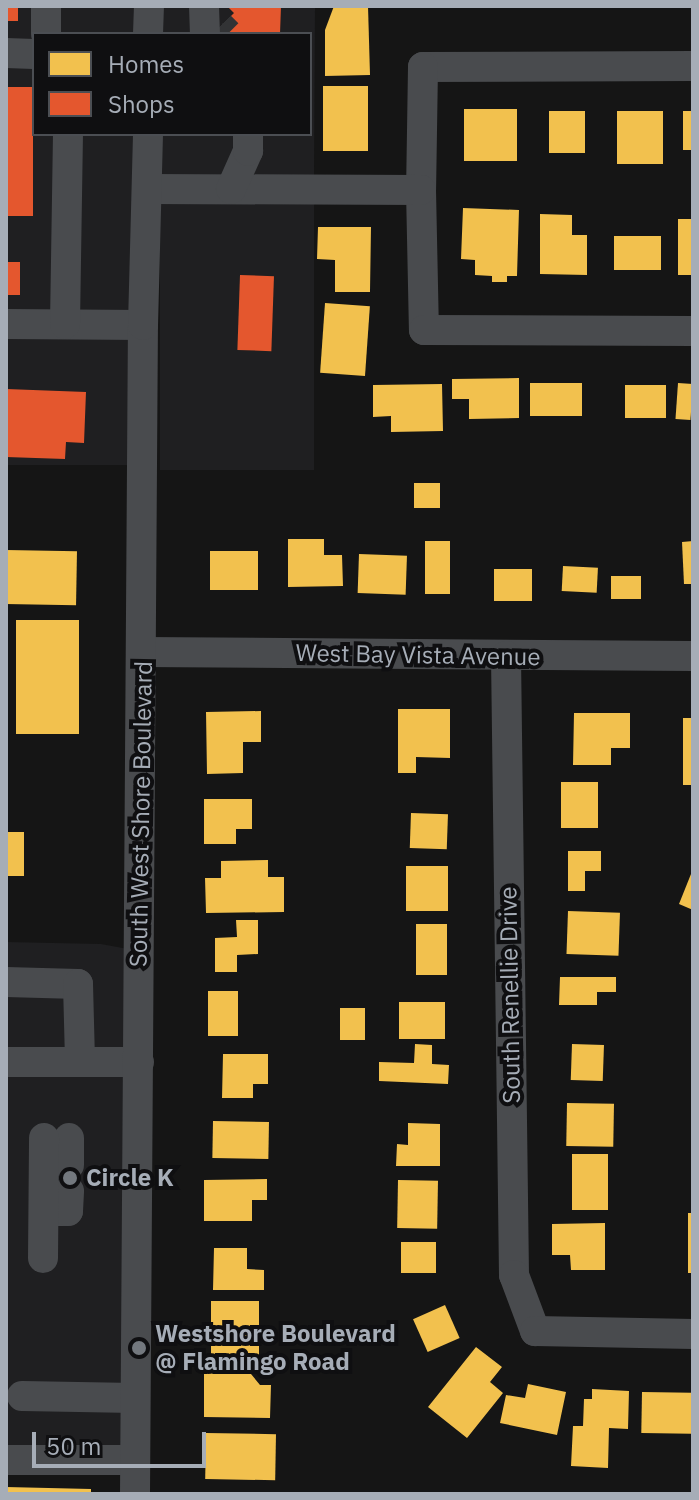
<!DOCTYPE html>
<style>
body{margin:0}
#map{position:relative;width:699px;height:1500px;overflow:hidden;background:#151515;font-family:"IBM Plex Sans",sans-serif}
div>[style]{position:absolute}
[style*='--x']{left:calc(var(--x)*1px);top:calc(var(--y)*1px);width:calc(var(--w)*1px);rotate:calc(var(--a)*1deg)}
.built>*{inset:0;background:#1f1f21;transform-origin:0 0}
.homes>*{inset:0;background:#f2c14e;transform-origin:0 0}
.shops>*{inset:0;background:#e4572e;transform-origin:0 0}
.minor-tunnel>*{height:30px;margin-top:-15px;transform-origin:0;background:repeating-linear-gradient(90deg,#323335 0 30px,transparent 0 45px)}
.minor>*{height:30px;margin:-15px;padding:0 15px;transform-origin:15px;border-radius:15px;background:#494b4e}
.dots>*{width:22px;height:22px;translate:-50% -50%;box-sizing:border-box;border:4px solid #0f0f11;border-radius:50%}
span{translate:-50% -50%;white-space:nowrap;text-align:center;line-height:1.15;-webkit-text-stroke:8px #0f0f11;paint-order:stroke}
.street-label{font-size:24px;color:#a6adb7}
.poi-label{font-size:24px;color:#a6adb7;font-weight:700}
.left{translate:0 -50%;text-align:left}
.frame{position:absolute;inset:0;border:8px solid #a6adb7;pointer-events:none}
.legend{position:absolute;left:32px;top:32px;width:280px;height:104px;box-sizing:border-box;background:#0f0f11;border:2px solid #4b4e53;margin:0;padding:10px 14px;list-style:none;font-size:24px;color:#a6adb7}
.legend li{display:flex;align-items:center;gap:16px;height:40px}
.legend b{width:40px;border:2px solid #4b4e53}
.scale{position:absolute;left:32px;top:1432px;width:174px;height:36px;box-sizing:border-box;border:4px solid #a6adb7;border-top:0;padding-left:10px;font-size:24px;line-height:28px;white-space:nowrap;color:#a6adb7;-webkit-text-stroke:6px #0f0f11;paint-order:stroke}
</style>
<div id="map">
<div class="built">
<i style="clip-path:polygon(6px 6px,137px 6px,136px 34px,34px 34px,34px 40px,6px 40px)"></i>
<i style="clip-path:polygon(161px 6px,315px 6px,314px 176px,160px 175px,160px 134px,310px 134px,310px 34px,160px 34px)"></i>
<i style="clip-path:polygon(6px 67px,34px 67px,34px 134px,136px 134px,132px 311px,6px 310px)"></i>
<i style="left:160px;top:202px;width:154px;height:268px"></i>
<i style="left:6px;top:337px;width:125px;height:128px"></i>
<i style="clip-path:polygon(6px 942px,101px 944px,128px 949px,123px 1446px,6px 1447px)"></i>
</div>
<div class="homes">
<i style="clip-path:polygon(334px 6px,368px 6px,370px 75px,325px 76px,325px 30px)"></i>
<i style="left:323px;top:86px;width:45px;height:65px"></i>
<i style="left:464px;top:109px;width:53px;height:52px"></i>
<i style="left:549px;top:111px;width:36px;height:42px"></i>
<i style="left:617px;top:111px;width:46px;height:53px"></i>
<i style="left:683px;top:111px;width:10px;height:39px"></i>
<i style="clip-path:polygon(463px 208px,519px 210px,517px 276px,507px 276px,507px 282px,492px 282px,492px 276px,475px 275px,475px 260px,461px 259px)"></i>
<i style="clip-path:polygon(540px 214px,572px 215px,572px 235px,587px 235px,587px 275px,540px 274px)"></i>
<i style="left:678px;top:219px;width:15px;height:56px"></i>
<i style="clip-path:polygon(318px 227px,371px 227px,370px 292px,335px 292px,335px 260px,317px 259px)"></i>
<i style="left:661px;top:236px;width:34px;height:47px;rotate:90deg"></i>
<i style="left:325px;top:303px;width:45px;height:70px;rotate:4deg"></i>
<i style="clip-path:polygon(519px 378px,519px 418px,469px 419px,469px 399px,452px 399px,452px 379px)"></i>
<i style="left:530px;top:383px;width:52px;height:33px"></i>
<i style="left:678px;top:383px;width:15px;height:36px;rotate:4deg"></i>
<i style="clip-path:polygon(442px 384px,443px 431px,391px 432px,391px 416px,373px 417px,373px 385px)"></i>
<i style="left:625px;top:385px;width:41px;height:33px"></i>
<i style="left:414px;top:483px;width:26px;height:25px"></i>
<i style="clip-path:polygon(288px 539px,324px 539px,324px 555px,342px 555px,343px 586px,288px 587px)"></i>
<i style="left:425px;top:541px;width:25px;height:53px"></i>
<i style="clip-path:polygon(693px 541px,693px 584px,684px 584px,682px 542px)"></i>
<i style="left:6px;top:550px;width:71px;height:54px;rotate:1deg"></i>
<i style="left:210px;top:551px;width:48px;height:39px"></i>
<i style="left:359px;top:554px;width:48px;height:39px;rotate:2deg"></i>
<i style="left:563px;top:566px;width:35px;height:25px;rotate:3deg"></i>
<i style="left:494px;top:569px;width:38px;height:32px"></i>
<i style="left:611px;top:576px;width:30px;height:23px"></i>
<i style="left:16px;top:620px;width:63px;height:114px"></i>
<i style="clip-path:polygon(398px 709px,450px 709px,450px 758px,416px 757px,416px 773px,398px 773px)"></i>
<i style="clip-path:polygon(261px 711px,261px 742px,243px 742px,243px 773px,207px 774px,206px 712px)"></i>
<i style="clip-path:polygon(574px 713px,630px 713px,630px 748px,611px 748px,611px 765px,573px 765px)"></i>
<i style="left:683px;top:718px;width:10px;height:67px"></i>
<i style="left:598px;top:782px;width:46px;height:37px;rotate:90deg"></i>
<i style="clip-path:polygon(204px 799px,252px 799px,252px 829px,236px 829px,236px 844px,204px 844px)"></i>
<i style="left:411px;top:813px;width:37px;height:35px;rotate:2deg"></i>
<i style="left:6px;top:832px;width:18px;height:44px"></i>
<i style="clip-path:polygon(568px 851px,601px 851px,601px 871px,585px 871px,585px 891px,568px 891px)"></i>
<i style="clip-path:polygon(268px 860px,268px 877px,284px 877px,284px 912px,206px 913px,205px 878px,221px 878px,221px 861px)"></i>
<i style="left:406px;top:866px;width:42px;height:45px"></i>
<i style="clip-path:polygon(693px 869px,693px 910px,679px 904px)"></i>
<i style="left:568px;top:911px;width:52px;height:43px;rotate:2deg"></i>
<i style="clip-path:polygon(236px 920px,258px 920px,258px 954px,237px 955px,237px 972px,215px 972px,215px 938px,237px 937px)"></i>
<i style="left:416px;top:924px;width:31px;height:51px"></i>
<i style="clip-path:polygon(560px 977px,616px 977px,616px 992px,597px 992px,597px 1005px,559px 1005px)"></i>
<i style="left:208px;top:991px;width:30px;height:45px"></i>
<i style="left:445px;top:1002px;width:37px;height:46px;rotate:90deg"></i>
<i style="left:340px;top:1008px;width:25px;height:32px"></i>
<i style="clip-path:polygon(415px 1044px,432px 1045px,432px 1064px,449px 1065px,448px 1084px,379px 1081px,379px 1062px,414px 1063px)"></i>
<i style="left:572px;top:1044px;width:32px;height:36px;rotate:2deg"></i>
<i style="clip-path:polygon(223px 1054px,268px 1054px,268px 1084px,253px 1084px,253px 1098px,222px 1098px)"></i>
<i style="left:567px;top:1103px;width:47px;height:43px;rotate:1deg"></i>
<i style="left:213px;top:1121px;width:56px;height:37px;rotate:1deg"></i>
<i style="clip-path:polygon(408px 1123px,440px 1124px,440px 1166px,396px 1166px,397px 1144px,408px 1145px)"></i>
<i style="left:572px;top:1154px;width:36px;height:56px"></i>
<i style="clip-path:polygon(267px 1179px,267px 1200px,252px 1200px,252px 1221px,204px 1221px,204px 1180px)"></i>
<i style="left:398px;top:1180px;width:40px;height:48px;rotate:1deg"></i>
<i style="left:688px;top:1213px;width:5px;height:60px"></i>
<i style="clip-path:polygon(605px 1223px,605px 1270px,571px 1270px,570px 1255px,552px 1255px,552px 1224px)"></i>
<i style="left:401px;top:1242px;width:35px;height:31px"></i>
<i style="clip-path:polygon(214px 1248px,247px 1248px,247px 1269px,264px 1270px,264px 1290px,213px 1290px)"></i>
<i style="left:259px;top:1301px;width:54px;height:48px;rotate:90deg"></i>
<i style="left:445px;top:1305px;width:36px;height:35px;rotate:66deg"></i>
<i style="clip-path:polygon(476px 1347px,502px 1367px,490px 1382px,503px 1393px,467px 1438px,428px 1407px)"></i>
<i style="clip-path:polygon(204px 1373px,251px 1374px,260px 1385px,271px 1385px,270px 1418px,204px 1417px)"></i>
<i style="clip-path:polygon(528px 1384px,566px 1392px,557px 1435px,500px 1423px,506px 1395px,525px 1398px)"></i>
<i style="clip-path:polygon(592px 1389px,629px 1391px,628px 1429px,609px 1428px,608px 1468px,571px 1466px,573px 1426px,583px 1426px,584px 1399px,592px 1399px)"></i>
<i style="left:642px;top:1392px;width:50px;height:41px;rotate:1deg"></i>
<i style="left:206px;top:1433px;width:70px;height:46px;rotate:1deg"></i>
<i style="clip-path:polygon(6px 1487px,91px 1489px,91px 1494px,6px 1494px)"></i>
</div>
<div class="shops">
<i style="left:6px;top:6px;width:12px;height:15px"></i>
<i style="clip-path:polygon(227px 6px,281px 6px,280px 34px,213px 34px,234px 13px)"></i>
<i style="left:6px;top:87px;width:27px;height:129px"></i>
<i style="left:20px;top:262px;width:33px;height:14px;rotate:90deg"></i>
<i style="left:240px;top:275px;width:34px;height:75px;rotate:2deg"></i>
<i style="clip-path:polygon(6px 389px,86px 392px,84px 443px,66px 442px,65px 459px,6px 457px)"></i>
</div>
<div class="minor-tunnel">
<i style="--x:220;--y:26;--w:11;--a:45"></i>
</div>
<div class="minor">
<i style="--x:204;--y:6;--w:28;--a:88"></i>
<i style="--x:46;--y:34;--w:28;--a:-90"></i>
<i style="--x:148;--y:34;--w:28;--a:-88"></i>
<i style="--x:6;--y:53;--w:28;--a:2"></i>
<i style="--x:693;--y:66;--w:270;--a:179.8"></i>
<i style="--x:423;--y:67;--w:123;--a:90.9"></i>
<i style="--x:421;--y:190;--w:140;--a:88.8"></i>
<i style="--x:424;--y:330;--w:269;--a:0.2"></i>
<i style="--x:148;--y:189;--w:273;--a:0.2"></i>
<i style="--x:231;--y:189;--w:42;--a:-65.9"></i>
<i style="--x:248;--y:151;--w:17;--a:-90"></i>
<i style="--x:6;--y:324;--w:137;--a:0.4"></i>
<i style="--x:65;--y:324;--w:190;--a:-89.1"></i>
<i style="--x:143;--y:652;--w:550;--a:0.42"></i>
<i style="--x:506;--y:656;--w:619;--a:89.26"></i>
<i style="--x:514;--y:1275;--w:60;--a:69.4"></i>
<i style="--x:535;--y:1331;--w:158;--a:1.1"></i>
<i style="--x:6;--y:982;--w:72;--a:1.6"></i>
<i style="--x:78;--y:984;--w:78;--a:88.5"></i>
<i style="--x:6;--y:1062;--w:133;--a:0"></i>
<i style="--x:69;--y:1138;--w:27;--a:90"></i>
<i style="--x:44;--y:1211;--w:24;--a:0"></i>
<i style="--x:68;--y:1211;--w:20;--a:-87"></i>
<i style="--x:43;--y:1258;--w:120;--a:-89.5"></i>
<i style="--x:22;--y:1396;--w:113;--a:1"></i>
<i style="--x:6;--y:1460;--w:129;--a:0"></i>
<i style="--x:135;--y:1494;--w:1169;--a:-89.61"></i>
<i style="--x:143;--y:325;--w:191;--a:-88.5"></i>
</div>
<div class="dots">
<i style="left:70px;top:1178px;background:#73787e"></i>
<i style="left:139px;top:1348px;background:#73787e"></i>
</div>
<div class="street-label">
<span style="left:418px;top:655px;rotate:1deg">West Bay Vista Avenue</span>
<span style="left:141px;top:814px;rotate:-89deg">South West Shore Boulevard</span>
<span style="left:510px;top:995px;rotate:-91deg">South Renellie Drive</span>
</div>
<div class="poi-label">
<span class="left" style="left:86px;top:1178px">Circle K</span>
<span class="left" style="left:155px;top:1348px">Westshore Boulevard<br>@ Flamingo Road</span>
</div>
<div class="frame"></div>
<ul class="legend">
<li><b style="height:22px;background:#f2c14e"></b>Homes</li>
<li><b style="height:22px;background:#e4572e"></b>Shops</li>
</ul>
<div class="scale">50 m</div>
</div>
